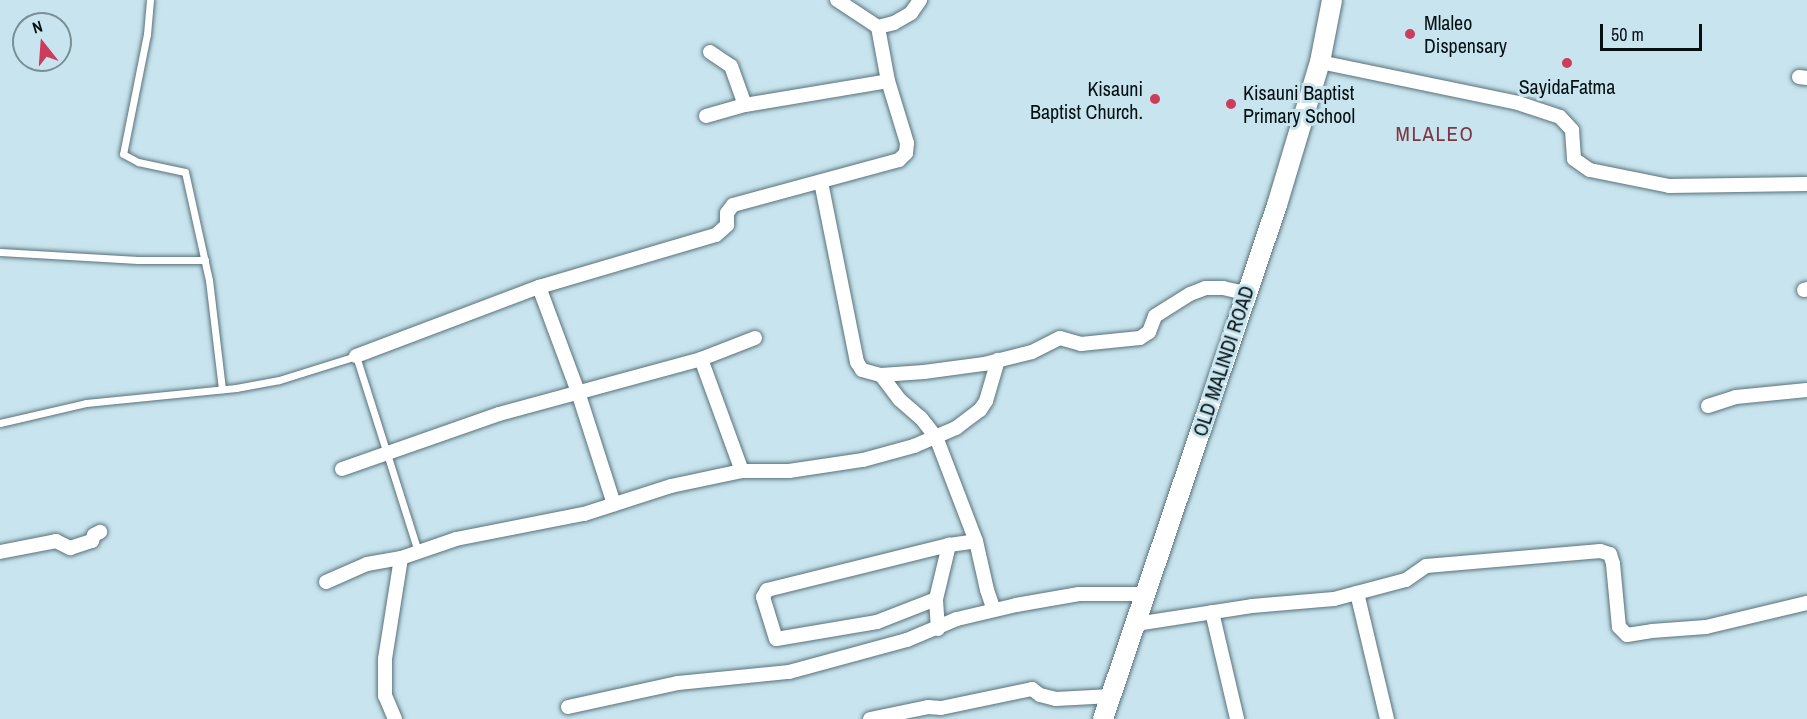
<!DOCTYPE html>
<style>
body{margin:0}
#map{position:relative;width:1807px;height:719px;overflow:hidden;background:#c8e4ee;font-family:"Archivo Narrow",sans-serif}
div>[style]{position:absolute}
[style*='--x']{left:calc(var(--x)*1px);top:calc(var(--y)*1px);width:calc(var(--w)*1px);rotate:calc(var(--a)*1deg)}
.roads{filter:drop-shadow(0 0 2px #59727b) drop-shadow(0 0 2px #59727b)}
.lane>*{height:7px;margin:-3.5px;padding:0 3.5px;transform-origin:3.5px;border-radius:3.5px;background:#fff}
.street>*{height:14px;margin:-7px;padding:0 7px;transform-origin:7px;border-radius:7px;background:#fff}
.secondary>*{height:20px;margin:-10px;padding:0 10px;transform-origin:10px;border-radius:10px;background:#fff}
.dots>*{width:16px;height:16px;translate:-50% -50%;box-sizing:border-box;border:3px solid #c8e4ee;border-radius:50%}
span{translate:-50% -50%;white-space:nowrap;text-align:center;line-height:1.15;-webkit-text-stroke:6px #c8e4ee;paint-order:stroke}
.poi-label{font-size:20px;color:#061013}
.left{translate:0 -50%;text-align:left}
.right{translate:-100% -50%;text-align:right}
.street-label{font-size:20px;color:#061013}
.neighbourhood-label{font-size:21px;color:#7d3642;letter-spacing:1.5px}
.north{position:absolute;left:12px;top:12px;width:60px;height:60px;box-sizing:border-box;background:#c8e4ee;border:2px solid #7a8f96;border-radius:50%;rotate:343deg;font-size:16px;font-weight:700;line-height:24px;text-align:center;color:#061013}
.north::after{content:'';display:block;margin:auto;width:21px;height:27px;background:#cc3d5d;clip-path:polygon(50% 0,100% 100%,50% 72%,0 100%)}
.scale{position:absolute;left:1600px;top:24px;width:102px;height:27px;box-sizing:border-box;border:3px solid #061013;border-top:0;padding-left:8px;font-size:18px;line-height:21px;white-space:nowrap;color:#061013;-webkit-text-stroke:4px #c8e4ee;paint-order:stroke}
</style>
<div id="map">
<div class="roads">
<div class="lane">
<i style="--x:150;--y:0;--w:34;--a:95"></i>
<i style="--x:147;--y:34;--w:122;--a:101.3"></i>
<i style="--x:123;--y:154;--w:17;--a:28"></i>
<i style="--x:138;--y:162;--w:48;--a:12"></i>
<i style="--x:185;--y:172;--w:111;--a:77.5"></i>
<i style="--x:209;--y:280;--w:110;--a:83.2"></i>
<i style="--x:0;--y:252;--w:138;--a:3.3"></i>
<i style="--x:138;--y:260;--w:67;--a:0"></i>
<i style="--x:0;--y:423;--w:88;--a:-13.1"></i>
<i style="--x:86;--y:403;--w:151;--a:-5.7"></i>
<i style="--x:236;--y:388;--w:44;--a:-10.5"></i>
<i style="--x:279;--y:380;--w:81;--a:-17.3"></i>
<i style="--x:356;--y:356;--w:206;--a:72.4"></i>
</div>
<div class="street">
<i style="--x:878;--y:27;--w:16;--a:-14"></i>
<i style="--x:894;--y:23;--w:20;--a:-30"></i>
<i style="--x:911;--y:13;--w:16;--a:-55"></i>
<i style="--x:710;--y:52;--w:25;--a:34"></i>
<i style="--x:731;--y:66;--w:41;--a:70.3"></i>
<i style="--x:1320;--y:62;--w:202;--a:11.7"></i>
<i style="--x:1518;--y:103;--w:44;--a:18.4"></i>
<i style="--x:1560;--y:117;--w:18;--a:47"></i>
<i style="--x:1572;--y:130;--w:29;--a:86"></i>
<i style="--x:1574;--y:159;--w:19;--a:35"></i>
<i style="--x:1590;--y:170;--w:81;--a:11.4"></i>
<i style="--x:1669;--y:186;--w:138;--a:-0.8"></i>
<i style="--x:1799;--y:77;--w:8;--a:7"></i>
<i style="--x:706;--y:116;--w:41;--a:-15.8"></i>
<i style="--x:745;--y:105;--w:145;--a:-9.5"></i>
<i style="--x:821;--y:182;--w:184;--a:78.7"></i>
<i style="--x:857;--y:362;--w:9;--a:58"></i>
<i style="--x:862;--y:370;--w:20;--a:15"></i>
<i style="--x:881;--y:375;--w:31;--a:53"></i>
<i style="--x:900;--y:400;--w:28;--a:41"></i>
<i style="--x:921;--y:418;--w:24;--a:52"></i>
<i style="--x:936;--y:437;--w:111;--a:69"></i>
<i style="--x:976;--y:541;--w:50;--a:77.3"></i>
<i style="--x:987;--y:590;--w:21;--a:71"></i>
<i style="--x:539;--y:287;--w:112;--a:69.6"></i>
<i style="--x:578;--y:392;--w:118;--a:72.2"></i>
<i style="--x:1804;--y:290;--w:3;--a:-18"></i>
<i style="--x:356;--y:356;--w:196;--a:-20.7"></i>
<i style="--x:539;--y:287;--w:184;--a:-16.4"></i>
<i style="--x:716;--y:235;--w:15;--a:-42"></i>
<i style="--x:727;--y:225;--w:12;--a:-90"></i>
<i style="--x:727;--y:213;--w:10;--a:-53"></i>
<i style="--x:733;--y:205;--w:172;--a:-15.2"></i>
<i style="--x:899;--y:160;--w:10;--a:-45"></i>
<i style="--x:906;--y:153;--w:10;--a:-84"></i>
<i style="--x:907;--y:143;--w:65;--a:-107"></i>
<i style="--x:888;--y:81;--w:55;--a:-100.5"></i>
<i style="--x:878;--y:27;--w:49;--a:-146.6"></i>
<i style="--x:701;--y:359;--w:119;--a:69.9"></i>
<i style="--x:881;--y:375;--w:43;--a:-4"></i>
<i style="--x:924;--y:372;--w:61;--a:-7.6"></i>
<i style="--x:984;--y:364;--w:49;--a:-14"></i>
<i style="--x:1032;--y:352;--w:31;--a:-27"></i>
<i style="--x:1060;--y:338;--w:22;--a:16"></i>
<i style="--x:1081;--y:344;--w:59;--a:-5.8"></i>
<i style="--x:1140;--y:338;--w:11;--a:-34"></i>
<i style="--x:1149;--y:332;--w:17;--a:-69"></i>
<i style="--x:1155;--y:316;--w:41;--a:-32.2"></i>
<i style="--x:1190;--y:294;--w:17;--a:-21"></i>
<i style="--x:1206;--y:288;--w:17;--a:0"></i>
<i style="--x:1223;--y:288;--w:23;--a:13"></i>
<i style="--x:1708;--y:406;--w:29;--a:-18"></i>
<i style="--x:1736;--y:397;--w:71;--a:-5.6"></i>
<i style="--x:342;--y:469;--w:166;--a:-19.3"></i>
<i style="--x:499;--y:414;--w:209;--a:-15.2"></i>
<i style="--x:701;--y:359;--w:58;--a:-21.3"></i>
<i style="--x:0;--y:552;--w:57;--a:-11.1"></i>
<i style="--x:56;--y:541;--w:16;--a:27"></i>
<i style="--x:70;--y:548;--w:23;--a:-18"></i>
<i style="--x:92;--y:541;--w:6;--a:-72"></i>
<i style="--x:94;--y:535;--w:7;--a:-27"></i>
<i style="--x:326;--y:582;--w:45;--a:-23.7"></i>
<i style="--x:367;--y:564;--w:35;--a:-10"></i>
<i style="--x:401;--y:558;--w:58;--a:-19.1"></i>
<i style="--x:456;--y:539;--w:130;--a:-11.1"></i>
<i style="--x:584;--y:514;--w:91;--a:-17.8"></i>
<i style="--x:671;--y:486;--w:73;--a:-11.9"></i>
<i style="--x:742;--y:471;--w:47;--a:0"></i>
<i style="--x:789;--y:471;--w:75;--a:-8.5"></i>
<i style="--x:863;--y:460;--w:53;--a:-15.4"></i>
<i style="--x:914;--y:446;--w:46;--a:-23.2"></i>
<i style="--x:956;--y:428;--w:30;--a:-37"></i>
<i style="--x:980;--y:410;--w:11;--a:-56"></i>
<i style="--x:986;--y:401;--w:43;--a:-73.7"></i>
<i style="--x:1357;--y:593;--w:130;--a:76.6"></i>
<i style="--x:936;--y:599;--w:63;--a:158.7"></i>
<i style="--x:877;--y:622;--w:102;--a:170.4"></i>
<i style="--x:776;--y:639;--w:44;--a:-107.2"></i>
<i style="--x:763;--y:597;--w:8;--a:-60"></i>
<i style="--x:767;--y:590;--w:187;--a:-13.9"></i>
<i style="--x:1212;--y:612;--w:110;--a:76.8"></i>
<i style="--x:1136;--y:624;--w:117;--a:-8.8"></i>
<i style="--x:1252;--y:606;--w:82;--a:-4.9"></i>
<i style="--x:1334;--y:599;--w:74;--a:-14.8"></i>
<i style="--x:1406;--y:580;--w:24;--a:-35"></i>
<i style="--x:1426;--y:566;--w:175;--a:-4.9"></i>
<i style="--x:1600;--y:551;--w:10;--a:17"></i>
<i style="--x:1610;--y:554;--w:10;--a:73"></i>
<i style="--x:1613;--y:564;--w:63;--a:84.6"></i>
<i style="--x:1619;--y:627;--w:11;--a:45"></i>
<i style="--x:1627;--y:635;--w:25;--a:-9"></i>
<i style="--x:1652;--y:631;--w:54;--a:-4.2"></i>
<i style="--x:1706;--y:627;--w:104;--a:-13.4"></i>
<i style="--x:938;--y:629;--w:30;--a:-94"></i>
<i style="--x:936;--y:599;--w:56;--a:-76.5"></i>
<i style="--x:949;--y:545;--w:27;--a:-8"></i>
<i style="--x:568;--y:707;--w:113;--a:-12.3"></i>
<i style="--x:678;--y:683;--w:112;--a:-5.7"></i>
<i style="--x:789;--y:672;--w:122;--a:-15.2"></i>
<i style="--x:907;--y:640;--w:54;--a:-22.8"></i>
<i style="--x:957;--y:619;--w:61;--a:-13.3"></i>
<i style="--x:1016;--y:605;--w:64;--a:-9.9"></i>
<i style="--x:1079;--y:594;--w:65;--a:0"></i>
<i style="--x:395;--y:719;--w:25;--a:-113"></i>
<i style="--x:385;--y:696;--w:37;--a:-90"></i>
<i style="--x:385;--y:659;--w:102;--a:-81"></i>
<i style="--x:870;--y:719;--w:59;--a:-11.7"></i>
<i style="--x:928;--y:707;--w:13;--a:4"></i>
<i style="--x:941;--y:708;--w:93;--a:-11.8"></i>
<i style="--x:1032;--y:689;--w:10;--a:37"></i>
<i style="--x:1040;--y:695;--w:16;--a:14"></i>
<i style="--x:1056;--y:699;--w:56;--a:-3.1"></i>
</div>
<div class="secondary">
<i style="--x:1103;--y:719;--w:543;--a:-71.3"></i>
<i style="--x:1277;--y:205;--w:149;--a:-73.3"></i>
<i style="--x:1320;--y:62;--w:63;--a:-79"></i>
</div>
</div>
<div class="dots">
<i style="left:1410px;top:34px;background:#cc3d5d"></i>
<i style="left:1567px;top:63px;background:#cc3d5d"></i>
<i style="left:1155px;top:99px;background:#cc3d5d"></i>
<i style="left:1231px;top:104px;background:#cc3d5d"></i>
</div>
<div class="poi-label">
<span class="left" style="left:1424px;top:34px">Mlaleo<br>Dispensary</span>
<span style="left:1567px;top:86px">SayidaFatma</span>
<span class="right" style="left:1143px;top:100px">Kisauni<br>Baptist Church.</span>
<span class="left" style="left:1243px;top:104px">Kisauni Baptist<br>Primary School</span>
</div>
<div class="street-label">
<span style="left:1223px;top:361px;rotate:-72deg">OLD MALINDI ROAD</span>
</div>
<div class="neighbourhood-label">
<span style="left:1435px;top:134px">MLALEO</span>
</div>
<div class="north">N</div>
<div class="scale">50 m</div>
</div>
